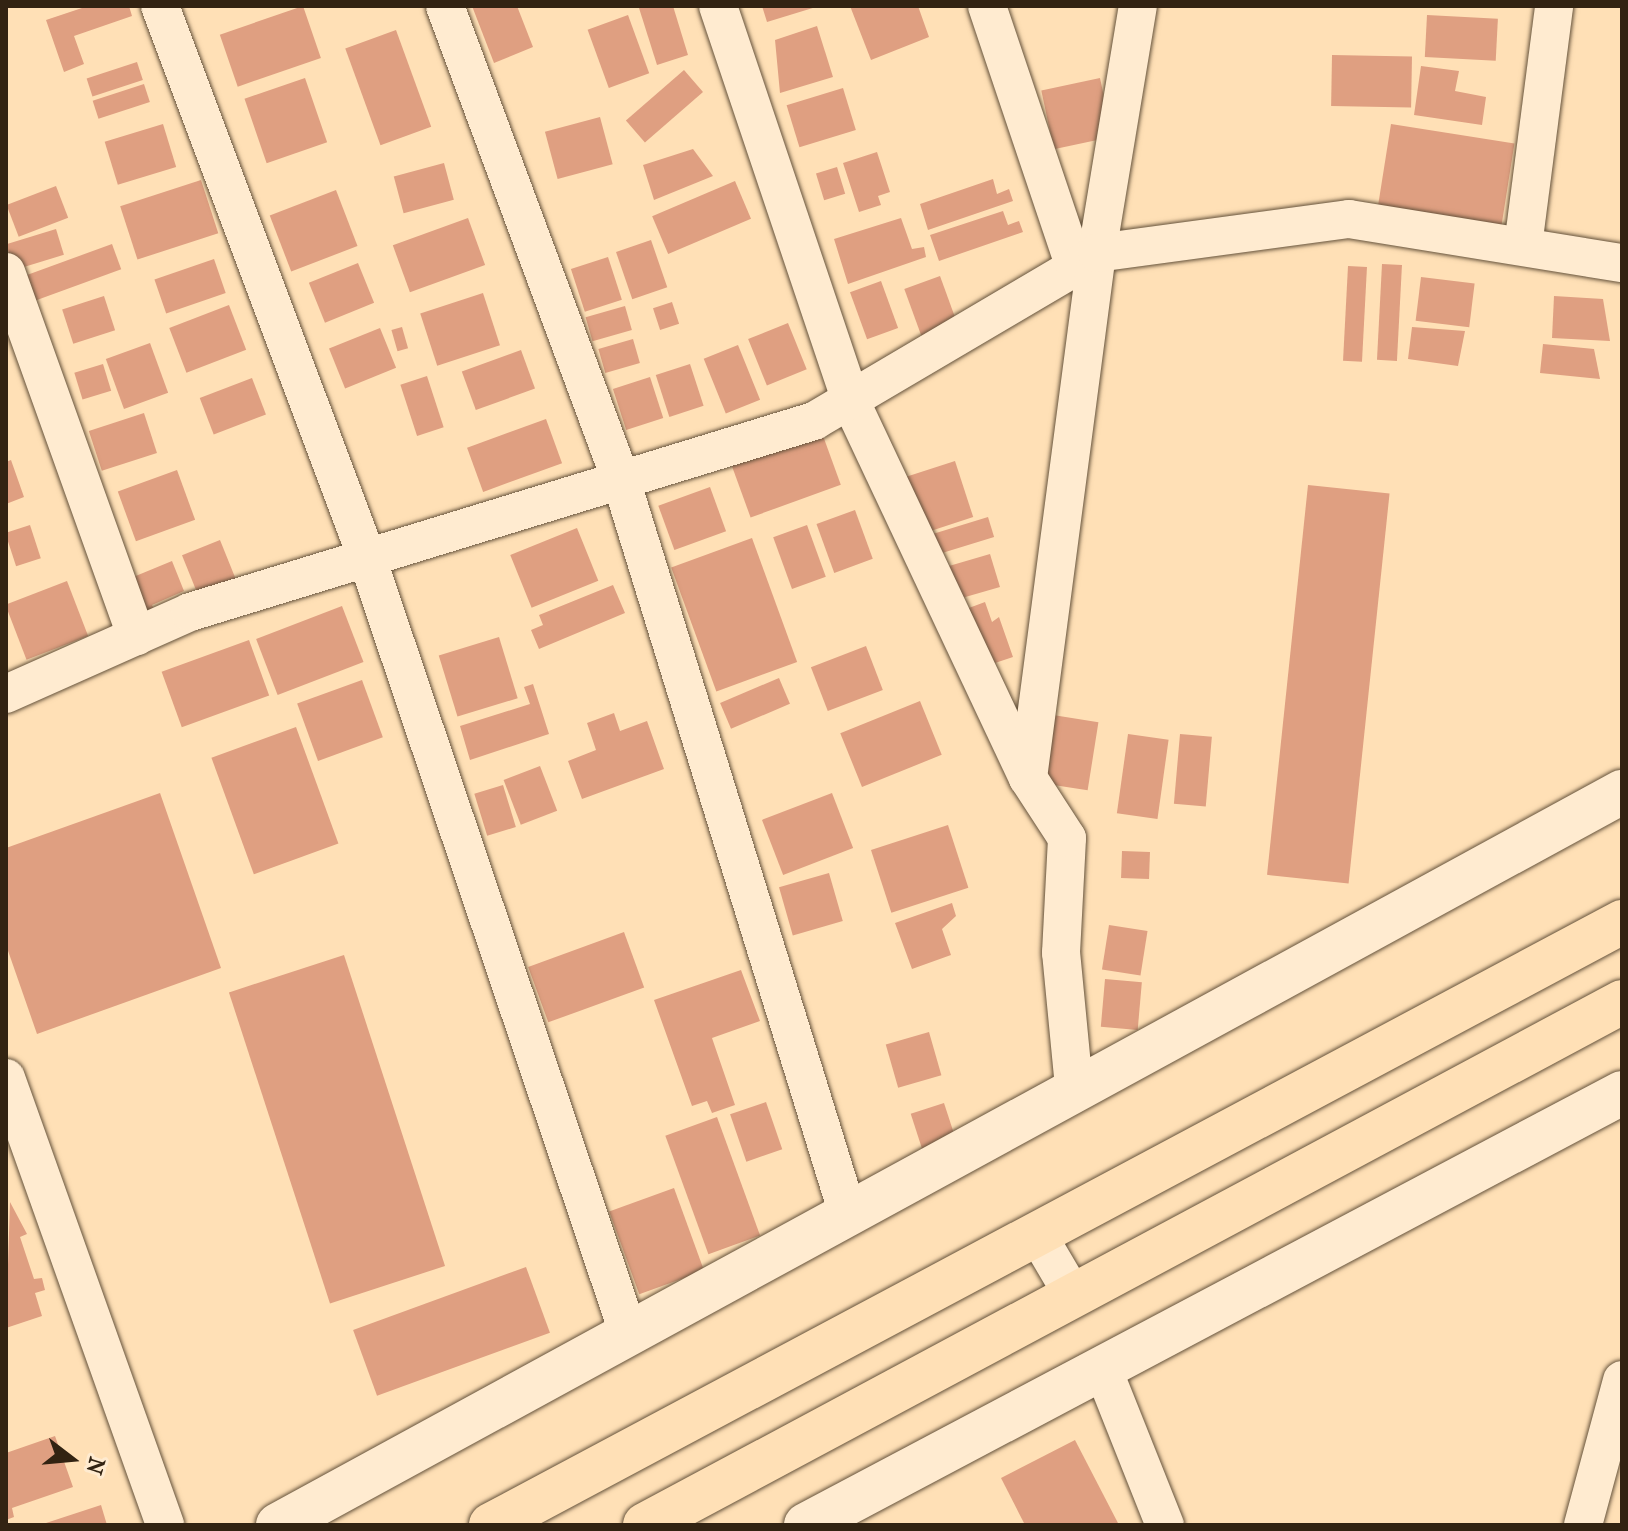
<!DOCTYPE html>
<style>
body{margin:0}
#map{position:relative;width:1628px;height:1531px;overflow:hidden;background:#ffe0b6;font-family:"IM FELL French Canon",serif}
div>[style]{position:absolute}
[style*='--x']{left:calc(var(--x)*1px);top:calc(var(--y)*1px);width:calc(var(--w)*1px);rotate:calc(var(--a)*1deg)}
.building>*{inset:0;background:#df9f81;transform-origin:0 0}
.roads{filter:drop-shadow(0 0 2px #65523b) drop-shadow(0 0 2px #65523b)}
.street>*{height:38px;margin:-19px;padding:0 19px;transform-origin:19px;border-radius:19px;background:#ffebd0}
.secondary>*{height:44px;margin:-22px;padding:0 22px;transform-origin:22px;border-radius:22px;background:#ffebd0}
.highway>*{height:44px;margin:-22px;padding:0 22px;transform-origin:22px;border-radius:22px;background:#ffe0b6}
span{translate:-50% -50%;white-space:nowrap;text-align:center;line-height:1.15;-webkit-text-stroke:8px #ffebd0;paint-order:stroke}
.frame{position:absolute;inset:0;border:8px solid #322312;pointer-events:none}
.north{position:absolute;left:32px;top:1419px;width:80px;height:80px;-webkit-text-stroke:6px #ffebd0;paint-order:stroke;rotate:106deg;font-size:22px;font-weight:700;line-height:32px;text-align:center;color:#322312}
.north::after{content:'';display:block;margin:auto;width:28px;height:36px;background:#322312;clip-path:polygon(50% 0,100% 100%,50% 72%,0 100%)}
</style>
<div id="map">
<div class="building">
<i style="clip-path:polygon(88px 6px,129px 6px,132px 16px,74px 36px,84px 64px,64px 72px,46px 20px)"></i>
<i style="left:303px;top:6px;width:55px;height:88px;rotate:71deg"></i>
<i style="clip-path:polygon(472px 6px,517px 6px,533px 47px,494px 63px)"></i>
<i style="clip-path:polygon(673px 6px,688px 55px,657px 65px,639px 8px)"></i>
<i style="clip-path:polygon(762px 6px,816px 6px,816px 7px,767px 22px)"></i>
<i style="clip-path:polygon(850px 6px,918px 6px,929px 37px,871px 60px)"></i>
<i style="left:628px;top:15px;width:62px;height:43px;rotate:70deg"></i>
<i style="left:1427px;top:15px;width:71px;height:42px;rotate:3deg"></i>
<i style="clip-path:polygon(817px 26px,833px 77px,780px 93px,775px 40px)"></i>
<i style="left:396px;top:30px;width:103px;height:54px;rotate:70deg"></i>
<i style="left:1332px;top:55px;width:80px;height:51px;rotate:1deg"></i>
<i style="left:137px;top:62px;width:19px;height:53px;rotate:72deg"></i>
<i style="clip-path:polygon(1421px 66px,1459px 71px,1455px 91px,1486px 97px,1482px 125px,1414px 115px)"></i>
<i style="left:684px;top:70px;width:29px;height:77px;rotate:49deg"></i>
<i style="left:305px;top:78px;width:68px;height:64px;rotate:71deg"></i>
<i style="left:1100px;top:78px;width:60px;height:60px;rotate:78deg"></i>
<i style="left:144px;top:84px;width:19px;height:54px;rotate:72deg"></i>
<i style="left:843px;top:88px;width:44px;height:59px;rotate:73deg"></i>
<i style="left:600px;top:117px;width:49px;height:57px;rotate:75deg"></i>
<i style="left:163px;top:124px;width:45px;height:61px;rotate:73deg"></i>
<i style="left:1391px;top:124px;width:125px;height:94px;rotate:9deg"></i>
<i style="clip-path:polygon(693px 149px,713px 176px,654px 200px,643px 165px)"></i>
<i style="clip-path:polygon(877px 152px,890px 192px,878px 196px,881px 205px,859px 212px,843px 163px)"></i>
<i style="left:444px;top:163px;width:38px;height:52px;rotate:75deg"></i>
<i style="left:837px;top:167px;width:28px;height:22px;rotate:73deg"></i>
<i style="clip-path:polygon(993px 179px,997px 194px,1009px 189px,1013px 201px,928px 230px,920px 204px)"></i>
<i style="left:201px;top:180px;width:56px;height:85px;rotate:72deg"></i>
<i style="left:735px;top:181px;width:41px;height:90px;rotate:67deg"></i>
<i style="left:56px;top:186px;width:34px;height:53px;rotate:69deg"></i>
<i style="left:336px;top:190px;width:60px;height:71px;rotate:69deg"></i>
<i style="clip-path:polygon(1003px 211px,1008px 225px,1019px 221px,1023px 232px,939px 261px,930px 235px)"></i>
<i style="left:468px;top:218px;width:50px;height:80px;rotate:70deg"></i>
<i style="clip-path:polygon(901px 218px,912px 249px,924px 247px,926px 257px,848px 284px,834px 239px)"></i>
<i style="left:56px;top:229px;width:27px;height:52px;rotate:73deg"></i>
<i style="left:651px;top:240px;width:50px;height:37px;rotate:71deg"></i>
<i style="left:112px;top:244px;width:27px;height:97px;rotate:70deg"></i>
<i style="left:608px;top:257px;width:45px;height:39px;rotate:72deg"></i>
<i style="left:214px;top:259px;width:36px;height:63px;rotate:71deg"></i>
<i style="left:358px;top:263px;width:43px;height:53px;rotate:68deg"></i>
<i style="left:1382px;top:264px;width:20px;height:96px;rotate:3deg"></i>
<i style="left:1348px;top:266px;width:19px;height:95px;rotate:3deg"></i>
<i style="left:940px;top:276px;width:54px;height:38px;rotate:70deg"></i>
<i style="left:1421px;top:277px;width:54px;height:44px;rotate:7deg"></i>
<i style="left:881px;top:281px;width:50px;height:33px;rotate:70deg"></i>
<i style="left:483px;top:293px;width:55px;height:66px;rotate:72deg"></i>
<i style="left:104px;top:296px;width:36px;height:44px;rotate:72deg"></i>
<i style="clip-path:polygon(1554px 296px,1603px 299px,1610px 341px,1552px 338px)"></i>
<i style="left:672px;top:302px;width:23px;height:20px;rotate:72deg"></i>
<i style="left:229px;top:305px;width:48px;height:64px;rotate:69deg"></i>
<i style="left:625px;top:306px;width:25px;height:41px;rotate:74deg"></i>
<i style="left:788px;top:323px;width:50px;height:43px;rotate:68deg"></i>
<i style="left:402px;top:327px;width:22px;height:11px;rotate:74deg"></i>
<i style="clip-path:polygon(1412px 327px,1465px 331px,1458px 366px,1408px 359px)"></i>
<i style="left:380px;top:328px;width:43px;height:55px;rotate:68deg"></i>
<i style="left:633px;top:339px;width:25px;height:36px;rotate:74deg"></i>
<i style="left:150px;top:343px;width:53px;height:47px;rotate:70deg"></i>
<i style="clip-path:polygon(1543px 344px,1594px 349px,1600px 379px,1540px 373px)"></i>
<i style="left:738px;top:345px;width:59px;height:37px;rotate:68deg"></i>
<i style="left:521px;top:350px;width:41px;height:63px;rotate:70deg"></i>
<i style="left:103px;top:364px;width:28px;height:30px;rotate:73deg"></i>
<i style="left:690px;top:364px;width:44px;height:36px;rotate:72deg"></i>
<i style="left:427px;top:376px;width:54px;height:28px;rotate:72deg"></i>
<i style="left:650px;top:377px;width:43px;height:39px;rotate:72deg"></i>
<i style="left:252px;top:378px;width:39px;height:56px;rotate:69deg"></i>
<i style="left:144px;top:413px;width:42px;height:58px;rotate:72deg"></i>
<i style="left:546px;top:419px;width:47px;height:84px;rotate:70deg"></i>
<i style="left:822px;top:433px;width:55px;height:96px;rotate:70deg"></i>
<i style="clip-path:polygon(11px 460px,24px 497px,6px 504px,6px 462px)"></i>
<i style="left:955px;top:461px;width:59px;height:52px;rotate:72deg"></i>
<i style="left:177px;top:470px;width:53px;height:63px;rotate:70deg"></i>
<i style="left:1308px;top:485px;width:82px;height:392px;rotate:6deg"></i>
<i style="left:710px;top:487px;width:47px;height:55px;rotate:70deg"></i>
<i style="left:855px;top:510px;width:52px;height:41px;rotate:70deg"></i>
<i style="left:988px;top:517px;width:21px;height:62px;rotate:73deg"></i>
<i style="left:30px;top:525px;width:35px;height:26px;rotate:72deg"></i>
<i style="left:807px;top:525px;width:55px;height:36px;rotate:70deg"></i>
<i style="left:577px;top:528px;width:57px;height:72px;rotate:68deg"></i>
<i style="left:752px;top:538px;width:132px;height:86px;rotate:70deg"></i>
<i style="left:220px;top:540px;width:42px;height:41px;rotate:68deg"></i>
<i style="clip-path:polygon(990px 554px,1000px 587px,948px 602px,949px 566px)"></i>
<i style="clip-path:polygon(172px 561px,184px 591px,152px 605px,159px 621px,144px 626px,126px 580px)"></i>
<i style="left:67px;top:581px;width:59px;height:66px;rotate:69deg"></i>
<i style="clip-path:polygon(613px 585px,625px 613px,539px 649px,531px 630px,543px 625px,539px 615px)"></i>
<i style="clip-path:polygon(985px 602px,992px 622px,999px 617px,1013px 657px,968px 672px,950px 615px)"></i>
<i style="left:342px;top:606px;width:60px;height:92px;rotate:69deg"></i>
<i style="left:499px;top:637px;width:64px;height:63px;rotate:73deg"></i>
<i style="left:249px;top:640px;width:59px;height:93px;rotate:70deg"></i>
<i style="left:866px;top:646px;width:47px;height:59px;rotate:69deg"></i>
<i style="left:779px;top:678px;width:28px;height:64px;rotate:67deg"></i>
<i style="left:362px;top:680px;width:61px;height:69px;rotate:70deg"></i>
<i style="clip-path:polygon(533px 684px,549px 734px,470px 760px,460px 726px,530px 704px,524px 687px)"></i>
<i style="left:920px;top:701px;width:58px;height:86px;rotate:68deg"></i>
<i style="clip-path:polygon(614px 713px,620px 731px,647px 721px,664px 769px,582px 799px,568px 761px,596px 750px,587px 723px)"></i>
<i style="left:1053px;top:715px;width:46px;height:69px;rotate:9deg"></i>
<i style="left:296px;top:727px;width:124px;height:90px;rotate:70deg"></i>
<i style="left:1128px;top:734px;width:41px;height:80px;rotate:8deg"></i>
<i style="left:1180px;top:734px;width:32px;height:70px;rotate:5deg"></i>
<i style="left:540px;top:766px;width:48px;height:39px;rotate:69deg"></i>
<i style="left:503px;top:785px;width:44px;height:30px;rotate:73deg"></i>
<i style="clip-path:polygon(160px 793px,221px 968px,37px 1034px,6px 945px,6px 848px)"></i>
<i style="left:832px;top:793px;width:59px;height:75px;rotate:69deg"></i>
<i style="left:948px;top:825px;width:66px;height:81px;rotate:72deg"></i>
<i style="left:1122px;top:851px;width:28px;height:27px;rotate:2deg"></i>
<i style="left:829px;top:873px;width:50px;height:52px;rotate:74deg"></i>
<i style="clip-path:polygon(952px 903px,956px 916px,942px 929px,951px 955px,912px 969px,895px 923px)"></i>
<i style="left:1109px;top:925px;width:39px;height:45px;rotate:9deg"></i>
<i style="left:624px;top:932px;width:59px;height:102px;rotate:70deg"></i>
<i style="left:344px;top:955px;width:327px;height:121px;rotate:72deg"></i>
<i style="clip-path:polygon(741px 970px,760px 1021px,712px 1038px,735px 1105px,712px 1113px,707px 1101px,692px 1106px,654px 1000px)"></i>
<i style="left:1105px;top:979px;width:37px;height:48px;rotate:5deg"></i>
<i style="left:929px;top:1032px;width:45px;height:45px;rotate:74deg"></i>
<i style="left:766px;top:1102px;width:50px;height:38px;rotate:71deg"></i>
<i style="left:944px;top:1103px;width:44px;height:35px;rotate:72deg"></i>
<i style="left:717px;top:1117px;width:126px;height:55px;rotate:70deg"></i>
<i style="left:674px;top:1188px;width:88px;height:69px;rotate:70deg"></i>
<i style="clip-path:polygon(10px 1202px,27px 1234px,20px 1237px,34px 1279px,42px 1278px,45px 1290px,35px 1293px,42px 1316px,6px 1328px)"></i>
<i style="left:526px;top:1267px;width:70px;height:184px;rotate:70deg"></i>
<i style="clip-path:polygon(55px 1436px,73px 1487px,12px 1508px,14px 1517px,6px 1520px,6px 1453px)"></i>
<i style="clip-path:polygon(1075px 1440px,1119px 1525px,1025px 1525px,1001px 1478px)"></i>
<i style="clip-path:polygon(101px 1505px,107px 1525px,47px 1525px,46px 1523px)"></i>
</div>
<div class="roads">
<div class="street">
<i style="--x:160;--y:6;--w:590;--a:69.44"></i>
<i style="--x:367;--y:558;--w:817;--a:71.37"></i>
<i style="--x:445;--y:6;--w:506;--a:69.63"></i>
<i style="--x:621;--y:480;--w:765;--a:72.82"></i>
<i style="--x:718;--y:6;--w:418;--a:71.4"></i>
<i style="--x:851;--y:402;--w:416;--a:64.8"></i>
<i style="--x:987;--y:6;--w:275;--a:71.4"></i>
<i style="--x:1523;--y:246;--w:242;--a:-82.6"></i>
<i style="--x:6;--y:272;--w:387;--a:70.3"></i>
<i style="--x:6;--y:694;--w:201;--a:-24"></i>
<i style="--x:190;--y:612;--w:653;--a:-17.02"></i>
<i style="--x:814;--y:421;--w:303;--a:-30.5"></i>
<i style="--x:1075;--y:267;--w:26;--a:-32"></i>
<i style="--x:1097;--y:253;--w:250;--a:-80.6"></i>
<i style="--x:6;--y:1078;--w:474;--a:70.4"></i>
<i style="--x:1074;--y:1087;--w:135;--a:-95.5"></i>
<i style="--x:1061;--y:953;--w:115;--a:-87"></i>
<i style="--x:1067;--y:838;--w:72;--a:-123"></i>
<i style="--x:1028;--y:778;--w:530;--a:-82.51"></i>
<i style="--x:1097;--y:253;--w:254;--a:-7.7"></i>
<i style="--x:1349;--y:219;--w:277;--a:9.2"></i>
<i style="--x:1037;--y:1234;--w:71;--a:59.5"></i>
<i style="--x:1102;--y:1367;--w:170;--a:68.3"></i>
<i style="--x:1583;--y:1525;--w:150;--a:-74.9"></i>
</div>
<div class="secondary">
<i style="--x:278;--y:1525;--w:1531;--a:-28.61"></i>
<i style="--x:806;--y:1525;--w:923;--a:-27.9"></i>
</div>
<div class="highway">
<i style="--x:491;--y:1525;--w:1282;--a:-28.06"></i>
<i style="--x:645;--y:1525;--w:1108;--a:-28.16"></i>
</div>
</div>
<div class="frame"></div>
<div class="north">N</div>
</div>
